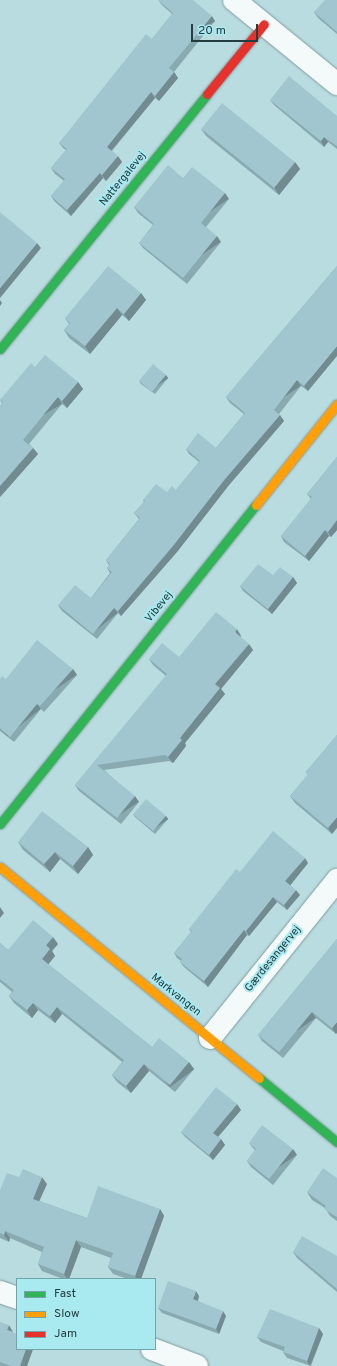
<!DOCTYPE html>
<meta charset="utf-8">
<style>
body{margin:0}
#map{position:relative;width:337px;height:1366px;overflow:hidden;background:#b9dce0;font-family:Overpass,sans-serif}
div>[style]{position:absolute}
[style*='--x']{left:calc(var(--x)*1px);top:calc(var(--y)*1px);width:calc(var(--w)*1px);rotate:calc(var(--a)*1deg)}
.roads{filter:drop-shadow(0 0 1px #809c9f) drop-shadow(0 0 1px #809c9f)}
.street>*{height:22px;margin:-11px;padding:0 11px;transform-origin:11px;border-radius:11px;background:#f4fafa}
.fast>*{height:9px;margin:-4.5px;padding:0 4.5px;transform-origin:4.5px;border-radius:4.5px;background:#30b455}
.slow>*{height:9px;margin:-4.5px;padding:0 4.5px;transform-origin:4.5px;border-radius:4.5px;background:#ff9f0a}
.jam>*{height:9px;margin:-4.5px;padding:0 4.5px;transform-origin:4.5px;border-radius:4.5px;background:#e5322d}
.wall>*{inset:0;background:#8aaab2}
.shaded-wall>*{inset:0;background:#718b91;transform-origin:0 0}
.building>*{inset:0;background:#a1c6cf;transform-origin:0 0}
span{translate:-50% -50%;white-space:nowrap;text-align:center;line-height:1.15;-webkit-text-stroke:4px #a9e9f0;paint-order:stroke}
.street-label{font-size:11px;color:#233d40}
.legend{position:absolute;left:16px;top:1278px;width:140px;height:72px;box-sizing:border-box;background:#a9e9f0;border:1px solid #73a4aa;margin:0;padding:5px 7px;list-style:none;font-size:12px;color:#233d40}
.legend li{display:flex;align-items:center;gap:8px;height:20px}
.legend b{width:20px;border:1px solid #73a4aa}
.scale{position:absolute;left:191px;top:24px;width:67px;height:18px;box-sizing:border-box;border:2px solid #233d40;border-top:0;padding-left:5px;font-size:12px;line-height:14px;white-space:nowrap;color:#233d40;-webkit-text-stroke:3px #a9e9f0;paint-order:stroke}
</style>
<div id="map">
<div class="roads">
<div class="street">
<i style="--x:234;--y:0;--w:133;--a:39.2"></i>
<i style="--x:210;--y:1038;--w:203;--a:-51.2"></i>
<i style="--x:0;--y:1292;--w:18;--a:19"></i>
<i style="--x:152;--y:1349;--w:48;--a:20.7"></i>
</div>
<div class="fast">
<i style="--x:0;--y:349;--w:328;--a:-50.9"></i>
<i style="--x:0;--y:824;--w:409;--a:-51.3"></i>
<i style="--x:259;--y:1078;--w:101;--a:39.4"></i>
</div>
<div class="slow">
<i style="--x:256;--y:505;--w:129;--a:-51.3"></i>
<i style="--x:0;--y:867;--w:334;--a:39.2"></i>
</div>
<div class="jam">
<i style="--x:207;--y:94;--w:90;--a:-50.8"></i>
</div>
</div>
<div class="wall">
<i style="clip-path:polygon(158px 0,215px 21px,174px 72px,178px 78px,159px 101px,155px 98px,112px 151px,122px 162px,106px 181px,103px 178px,71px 216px,55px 202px,51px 196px,64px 181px,55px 174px,51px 168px,66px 150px,63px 148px,59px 143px,152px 39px,172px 14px,162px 5px)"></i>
<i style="clip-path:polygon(337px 0,337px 34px,318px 18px,314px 12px)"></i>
<i style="clip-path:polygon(270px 100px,337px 116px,337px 149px,328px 142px,324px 147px,274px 105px)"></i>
<i style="clip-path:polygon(201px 129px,295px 162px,300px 169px,279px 195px,206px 136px)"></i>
<i style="clip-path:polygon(183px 178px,229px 199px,206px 227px,221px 242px,187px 284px,143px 248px,139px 243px,153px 225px,138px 213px,134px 207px)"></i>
<i style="clip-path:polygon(337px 266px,308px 391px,301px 386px,279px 414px,284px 421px,229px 485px,177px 552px,121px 616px,118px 613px,97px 639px,62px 611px,58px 605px,91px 598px,110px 573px,107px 568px,109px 565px,106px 560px,139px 519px,134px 513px,144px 502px,143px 500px,176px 490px,199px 462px,189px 454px,186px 449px,216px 448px,244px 414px,230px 403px,226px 397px)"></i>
<i style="clip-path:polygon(141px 293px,146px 300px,129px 321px,122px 315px,90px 354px,69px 338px,64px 330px,69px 324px,65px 318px)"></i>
<i style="clip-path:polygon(35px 367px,78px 382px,83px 389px,67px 408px,62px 404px,29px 444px,33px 448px,38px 454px,0 497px,0 406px,2px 403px,0 400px)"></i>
<i style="clip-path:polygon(166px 375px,168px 378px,155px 394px,141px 384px,139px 381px)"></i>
<i style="clip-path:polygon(337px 457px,337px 530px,331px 537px,329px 536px,309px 561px,284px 542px,281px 536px,311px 499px,307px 494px)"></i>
<i style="clip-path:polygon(273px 575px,293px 577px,297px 583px,272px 614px,243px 591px,240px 586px)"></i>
<i style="clip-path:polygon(241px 636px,240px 637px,253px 650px,221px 689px,225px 694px,185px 743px,186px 746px,173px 763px,169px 761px,104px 770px,139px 802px,121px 824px,79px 791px,75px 785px,166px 676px,153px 665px,149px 659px,179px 657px)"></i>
<i style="clip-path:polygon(73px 669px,77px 675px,44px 712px,41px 709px,14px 742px,0 731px,0 679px,6px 679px)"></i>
<i style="clip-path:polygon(337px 735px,332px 834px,295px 803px,290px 796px,308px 775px,306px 772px)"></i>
<i style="clip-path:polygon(133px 814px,166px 816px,168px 819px,155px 834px,135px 817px)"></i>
<i style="clip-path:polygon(18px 842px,88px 847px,93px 855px,78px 874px,60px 859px,50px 872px,23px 850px)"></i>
<i style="clip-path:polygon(308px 863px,290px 885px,300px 895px,287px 910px,277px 902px,249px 936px,247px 935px,208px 987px,184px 967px,180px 962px,181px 961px,177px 958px,174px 953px,191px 932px,189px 929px,240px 872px)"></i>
<i style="clip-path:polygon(337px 939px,336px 1034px,316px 1018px,283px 1058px,262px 1041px,258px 1035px)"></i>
<i style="clip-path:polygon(0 943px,8px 950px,58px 944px,52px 951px,55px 956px,48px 964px,152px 1047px,194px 1069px,175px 1092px,149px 1071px,131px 1093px,117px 1082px,112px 1075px,122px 1062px,62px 1014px,55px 1023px,38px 1010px,32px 1018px,14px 1003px,9px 996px,12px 992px,0 982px)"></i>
<i style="clip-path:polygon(241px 1110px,218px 1137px,221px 1139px,225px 1145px,213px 1160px,185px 1137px,181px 1132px)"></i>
<i style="clip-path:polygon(249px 1143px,297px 1155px,273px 1185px,251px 1167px,247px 1161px,255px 1150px,253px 1148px)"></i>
<i style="clip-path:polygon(19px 1177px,47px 1184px,39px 1201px,87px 1218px,160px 1209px,164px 1216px,141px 1279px,128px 1279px,113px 1274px,108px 1267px,111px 1258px,81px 1247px,69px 1279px,63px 1279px,42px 1271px,38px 1264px,42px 1252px,10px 1238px,9px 1242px,0 1238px,0 1239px,0 1190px)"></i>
<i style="clip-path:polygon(337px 1178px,337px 1221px,330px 1216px,325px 1208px,312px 1200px,307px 1192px)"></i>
<i style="clip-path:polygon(293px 1252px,337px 1256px,337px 1292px,297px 1258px)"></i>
<i style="clip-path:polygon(199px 1296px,198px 1301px,226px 1316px,219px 1334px,162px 1313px,158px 1308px)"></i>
<i style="clip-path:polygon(0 1322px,17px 1349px,33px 1349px,27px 1366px,0 1366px)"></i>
<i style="clip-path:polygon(319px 1328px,323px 1334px,311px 1366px,287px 1358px,283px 1352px,283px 1351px,261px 1342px,257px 1337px)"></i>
</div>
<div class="shaded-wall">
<i style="left:212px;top:16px;width:6px;height:67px;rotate:59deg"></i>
<i style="clip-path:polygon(174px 72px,178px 78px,159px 101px,155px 96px)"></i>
<i style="clip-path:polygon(151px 92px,155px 98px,110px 152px,107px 147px)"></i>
<i style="clip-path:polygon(324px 137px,328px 142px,324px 147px,321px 141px)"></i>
<i style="clip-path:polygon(118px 156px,122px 162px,106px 181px,102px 175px)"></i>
<i style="clip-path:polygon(295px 162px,300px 169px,279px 195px,274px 187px)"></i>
<i style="clip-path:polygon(100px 173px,103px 178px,71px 216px,67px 210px)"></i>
<i style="left:225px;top:193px;width:7px;height:38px;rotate:56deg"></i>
<i style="left:217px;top:236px;width:7px;height:54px;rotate:56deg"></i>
<i style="clip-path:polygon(37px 243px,41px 248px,0 298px,0 288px)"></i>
<i style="clip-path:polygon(141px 293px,146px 300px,129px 321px,124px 314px)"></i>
<i style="clip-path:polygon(0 300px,2px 303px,0 306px)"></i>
<i style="clip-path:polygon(117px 308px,122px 315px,90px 354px,85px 346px)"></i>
<i style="clip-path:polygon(337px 346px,337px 356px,308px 391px,304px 386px)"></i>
<i style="left:166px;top:375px;width:4px;height:21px;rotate:56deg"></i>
<i style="left:297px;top:380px;width:7px;height:38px;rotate:56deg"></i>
<i style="clip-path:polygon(78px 382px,83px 389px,67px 408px,62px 401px)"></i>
<i style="left:58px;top:397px;width:8px;height:55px;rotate:60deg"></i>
<i style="clip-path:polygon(280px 415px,284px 421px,229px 485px,177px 552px,121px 616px,118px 611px,225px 479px)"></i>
<i style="clip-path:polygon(33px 448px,38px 454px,0 497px,0 486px)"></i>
<i style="clip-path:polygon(337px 520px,337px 530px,331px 537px,328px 532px)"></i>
<i style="clip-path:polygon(325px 530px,329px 536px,309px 561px,305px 556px)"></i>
<i style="clip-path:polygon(293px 577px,297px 583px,272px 614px,268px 609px)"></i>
<i style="left:114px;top:608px;width:6px;height:33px;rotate:51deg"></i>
<i style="clip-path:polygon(237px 629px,241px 636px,239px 638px,235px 632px)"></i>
<i style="clip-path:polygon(249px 644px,253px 650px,221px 689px,225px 694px,185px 743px,186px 746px,173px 763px,168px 757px,180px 738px,215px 684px)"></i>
<i style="left:73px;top:669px;width:7px;height:50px;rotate:56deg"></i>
<i style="left:37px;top:704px;width:6px;height:43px;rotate:51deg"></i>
<i style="left:135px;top:796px;width:7px;height:28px;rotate:56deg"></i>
<i style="left:166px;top:816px;width:4px;height:20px;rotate:56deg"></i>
<i style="clip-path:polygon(337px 817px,337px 828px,332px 834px,328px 828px)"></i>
<i style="clip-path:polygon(88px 847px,93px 855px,78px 874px,73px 866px)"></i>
<i style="clip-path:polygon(55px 852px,60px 859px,50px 872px,44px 864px)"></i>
<i style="clip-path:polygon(305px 858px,308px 863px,289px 887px,285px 881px)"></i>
<i style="clip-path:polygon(296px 890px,300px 895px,287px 910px,284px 905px)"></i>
<i style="clip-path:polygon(273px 897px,277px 902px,249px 936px,246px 931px)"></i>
<i style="clip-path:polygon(0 907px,4px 913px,0 918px)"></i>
<i style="clip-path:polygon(244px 930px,247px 935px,208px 987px,204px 981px)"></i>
<i style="clip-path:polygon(53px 937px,58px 944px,52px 951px,55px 956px,47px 966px,42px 959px,46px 945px)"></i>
<i style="clip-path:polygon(33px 1003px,38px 1010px,32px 1018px,27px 1010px)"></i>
<i style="clip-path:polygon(57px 1007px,62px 1014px,55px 1023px,50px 1016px)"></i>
<i style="left:312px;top:1012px;width:7px;height:52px;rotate:56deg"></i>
<i style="clip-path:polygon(337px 1022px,337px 1033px,336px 1034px,332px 1028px)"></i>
<i style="left:189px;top:1062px;width:9px;height:30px;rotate:54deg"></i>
<i style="clip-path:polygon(144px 1064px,149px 1071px,131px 1093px,126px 1086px)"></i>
<i style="clip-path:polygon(237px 1104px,241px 1110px,217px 1138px,213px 1133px)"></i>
<i style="clip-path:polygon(221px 1139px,225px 1145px,213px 1160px,209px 1155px)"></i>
<i style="left:293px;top:1149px;width:7px;height:38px;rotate:56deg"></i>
<i style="clip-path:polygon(42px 1177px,47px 1184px,37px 1206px,33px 1199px)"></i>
<i style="clip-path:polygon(160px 1209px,164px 1216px,141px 1279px,137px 1279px,135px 1276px)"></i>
<i style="clip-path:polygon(5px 1231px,10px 1238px,9px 1242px,4px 1235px)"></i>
<i style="clip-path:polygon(76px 1240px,81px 1247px,69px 1279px,67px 1279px,64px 1274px)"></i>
<i style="clip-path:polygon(196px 1291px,199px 1296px,197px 1304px,193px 1299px)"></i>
<i style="clip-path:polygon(223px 1311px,226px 1316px,219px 1334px,216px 1329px)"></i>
<i style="clip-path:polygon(9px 1325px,13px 1332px,7px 1330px)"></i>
<i style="clip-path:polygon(319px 1328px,323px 1334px,310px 1366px,307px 1361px)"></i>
<i style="clip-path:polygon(26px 1349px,33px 1349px,27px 1366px,20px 1366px)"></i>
</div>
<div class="building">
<i style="clip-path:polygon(158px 0,193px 0,212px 16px,169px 68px,174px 72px,155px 96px,151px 92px,107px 147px,118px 156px,102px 175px,100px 173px,67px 210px,51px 196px,65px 179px,51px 168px,67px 149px,59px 143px,146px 34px,152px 39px,173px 13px)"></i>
<i style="clip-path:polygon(325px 0,337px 0,337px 32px,314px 12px)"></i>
<i style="clip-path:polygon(289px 76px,337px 116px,337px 146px,324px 137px,321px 141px,270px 100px)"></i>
<i style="left:222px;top:103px;width:94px;height:33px;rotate:39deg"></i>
<i style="clip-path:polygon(168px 165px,183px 178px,192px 167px,225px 193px,201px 223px,217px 236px,183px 278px,139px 243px,154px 224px,134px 207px)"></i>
<i style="clip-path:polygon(0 212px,37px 243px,0 288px)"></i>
<i style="clip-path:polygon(108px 266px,141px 293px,124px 314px,117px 308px,85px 346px,64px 330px,70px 323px,65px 318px)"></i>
<i style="clip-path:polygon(337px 266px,337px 346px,304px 386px,297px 380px,274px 410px,280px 415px,225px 479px,173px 546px,118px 611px,114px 608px,93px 634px,58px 605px,75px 585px,91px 598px,112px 572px,107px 568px,110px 564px,106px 560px,140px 518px,134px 513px,145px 501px,143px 500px,156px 484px,167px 492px,172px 486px,176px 490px,200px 461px,186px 449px,198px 433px,216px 448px,245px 413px,226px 397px)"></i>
<i style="clip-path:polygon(45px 355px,78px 382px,62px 401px,58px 397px,23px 440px,33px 448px,0 486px,0 406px,3px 402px,0 400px,31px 363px,35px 367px)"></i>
<i style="left:153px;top:364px;width:17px;height:22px;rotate:40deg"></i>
<i style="clip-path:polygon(337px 457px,337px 520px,328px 532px,325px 530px,305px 556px,281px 536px,312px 497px,307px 494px)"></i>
<i style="clip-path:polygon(258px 564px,273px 575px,280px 567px,293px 577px,268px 609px,240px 586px)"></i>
<i style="clip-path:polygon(216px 612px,237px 629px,235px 632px,249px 644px,215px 684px,220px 688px,180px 738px,182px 740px,168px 757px,165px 755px,97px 765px,135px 796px,117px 818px,75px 785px,167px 674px,149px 659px,162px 643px,179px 657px)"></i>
<i style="clip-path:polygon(37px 640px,73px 669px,40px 706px,37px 704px,10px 737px,0 728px,0 679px,2px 676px,6px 679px)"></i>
<i style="clip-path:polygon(337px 735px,337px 817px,328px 828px,290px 796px,308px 774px,306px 772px)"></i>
<i style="left:146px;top:799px;width:26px;height:20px;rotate:40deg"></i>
<i style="clip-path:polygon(42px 811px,88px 847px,73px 866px,55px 852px,44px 864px,18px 842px)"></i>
<i style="clip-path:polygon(273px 831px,305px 858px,285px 881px,296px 890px,284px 905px,273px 897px,246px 931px,244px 930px,204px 981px,180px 962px,182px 959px,174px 953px,192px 931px,189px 929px,236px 869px,240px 872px)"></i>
<i style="clip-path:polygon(33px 920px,53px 937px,46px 945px,50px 949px,42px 959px,152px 1047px,159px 1038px,189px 1062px,170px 1085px,144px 1064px,126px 1086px,112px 1075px,124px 1060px,57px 1007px,50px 1016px,33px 1003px,27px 1010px,9px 996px,14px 990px,0 979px,0 943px,8px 950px)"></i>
<i style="clip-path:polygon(337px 939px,337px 1022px,332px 1028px,312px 1012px,279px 1052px,258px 1035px)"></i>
<i style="clip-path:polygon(216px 1087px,237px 1104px,213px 1133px,221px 1139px,209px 1155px,181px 1132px)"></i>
<i style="clip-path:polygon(262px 1125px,293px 1149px,269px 1179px,247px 1161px,256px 1149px,249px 1143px)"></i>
<i style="clip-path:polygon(323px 1168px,337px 1178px,337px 1217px,324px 1209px,326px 1206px,307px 1192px)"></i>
<i style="clip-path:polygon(23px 1169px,42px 1177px,33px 1199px,87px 1218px,98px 1186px,160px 1209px,135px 1276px,108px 1267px,113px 1253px,76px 1240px,64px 1274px,38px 1264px,44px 1247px,5px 1231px,4px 1235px,0 1233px,0 1190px,7px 1173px,19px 1177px)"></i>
<i style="clip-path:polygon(302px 1236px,337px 1256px,337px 1289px,293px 1252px)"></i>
<i style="clip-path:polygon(168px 1281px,196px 1291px,193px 1299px,223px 1311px,216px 1329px,158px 1308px)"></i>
<i style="clip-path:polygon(270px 1309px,319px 1328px,307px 1361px,283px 1352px,285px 1347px,257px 1337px)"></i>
<i style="clip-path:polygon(0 1322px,9px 1325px,7px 1330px,17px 1334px,17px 1349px,26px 1349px,20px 1366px,11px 1366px,0 1362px)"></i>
</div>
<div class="street-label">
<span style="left:123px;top:179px;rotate:-51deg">Nattergalevej</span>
<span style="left:159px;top:607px;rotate:-51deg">Vibevej</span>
<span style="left:273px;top:959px;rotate:-51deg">Gærdesangervej</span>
<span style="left:176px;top:995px;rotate:39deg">Markvangen</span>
</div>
<ul class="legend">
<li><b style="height:5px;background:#30b455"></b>Fast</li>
<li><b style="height:5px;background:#ff9f0a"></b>Slow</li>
<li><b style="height:5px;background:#e5322d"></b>Jam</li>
</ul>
<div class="scale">20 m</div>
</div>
